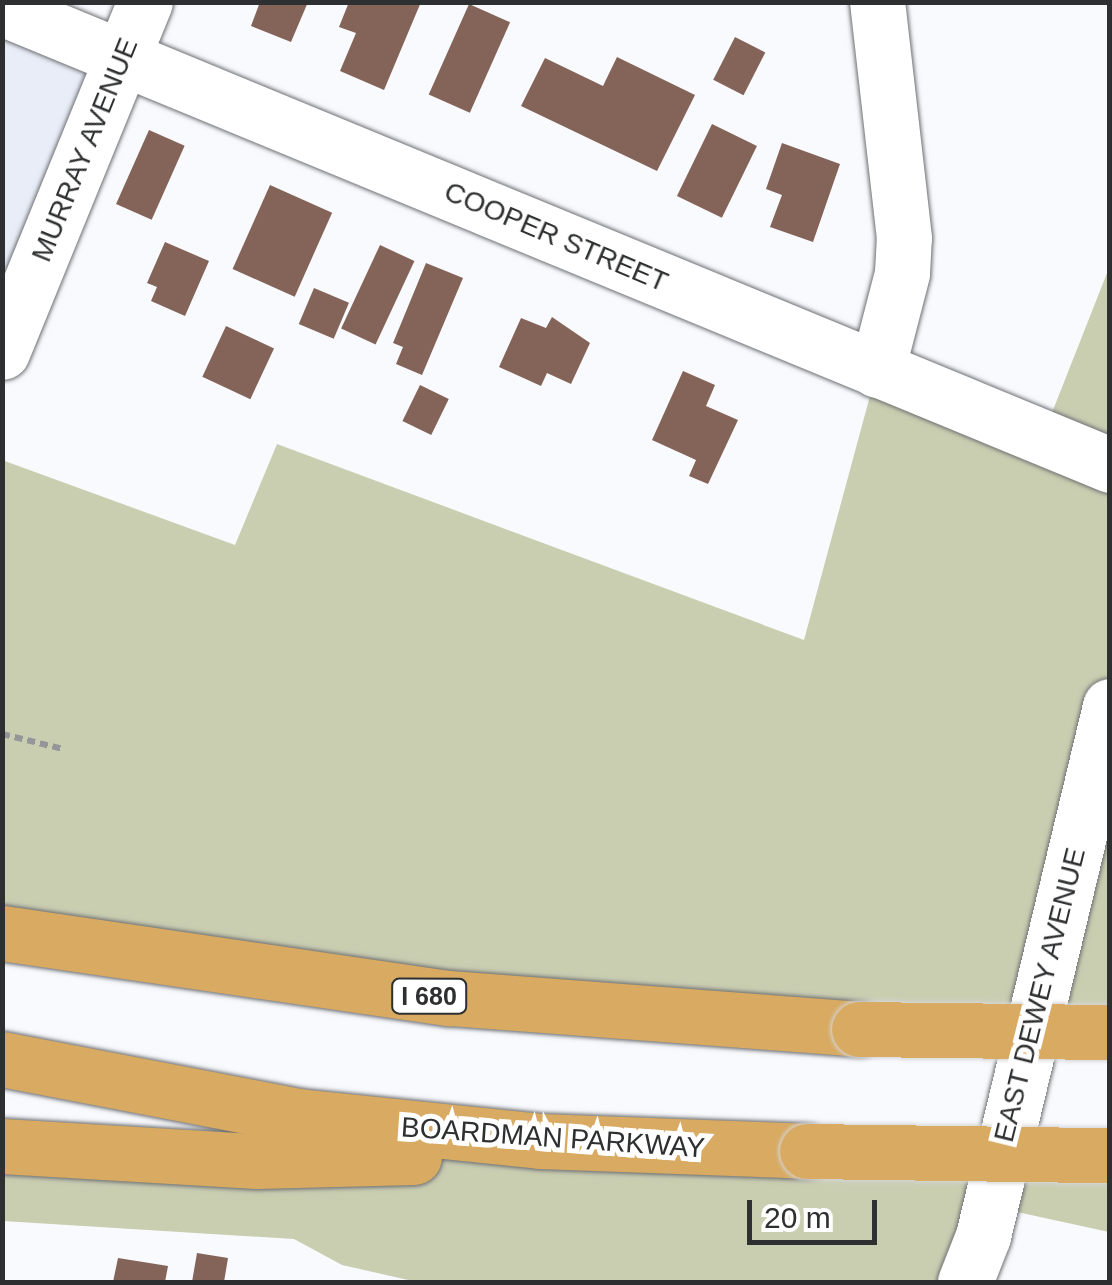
<!DOCTYPE html>
<style>
body{margin:0}
#map{position:relative;width:1112px;height:1285px;overflow:hidden;background:#f8fafe;font-family:Arial,sans-serif}
div>[style]{position:absolute}
[style*='--x']{left:calc(var(--x)*1px);top:calc(var(--y)*1px);width:calc(var(--w)*1px);rotate:calc(var(--a)*1deg)}
.built>*{inset:0;background:#e8edf8}
.green>*{inset:0;background:#caceb1}
.building>*{inset:0;background:#846359;transform-origin:0 0}
.path>*{height:6px;margin-top:-3px;transform-origin:0;background:repeating-linear-gradient(90deg,#949698 0 8px,transparent 0 13px)}
.roads{filter:drop-shadow(0 0 2px #6f7174) drop-shadow(0 0 2px #6f7174)}
.minor>*{height:55px;margin:-27.5px;padding:0 27.5px;transform-origin:27.5px;border-radius:27.5px;background:#fff}
.highway>*{height:55px;margin:-27.5px;padding:0 27.5px;transform-origin:27.5px;border-radius:27.5px;background:#d8aa62}
.bridges{filter:drop-shadow(0 0 2px #d5d5d6) drop-shadow(0 0 2px #d5d5d6)}
.highway-bridge>*{height:55px;margin:-27.5px;padding:0 27.5px;transform-origin:27.5px;border-radius:27.5px;background:#d8aa62}
span{translate:-50% -50%;white-space:nowrap;text-align:center;line-height:1.15;-webkit-text-stroke:10px #fff;paint-order:stroke}
.shield-label span{padding:2px 8px;background:#fff;border:2px solid;border-radius:8px;-webkit-text-stroke-width:0}
.shield-label{font-size:25px;color:#2e2f30;font-weight:700}
.street-label{font-size:28px;color:#2e2f30}
.frame{position:absolute;inset:0;border:5px solid #2e2f30;pointer-events:none}
.scale{position:absolute;left:747px;top:1200px;width:130px;height:45px;box-sizing:border-box;border:5px solid #2e2f30;border-top:0;padding-left:12px;font-size:30px;line-height:35px;white-space:nowrap;color:#2e2f30;-webkit-text-stroke:8px #fff;paint-order:stroke}
</style>
<div id="map">
<div class="built">
<i style="clip-path:polygon(3px 8px,123px 57px,3px 352px)"></i>
</div>
<div class="green">
<i style="clip-path:polygon(1109px 268px,1109px 1032px,3px 933px,2px 460px,235px 545px,277px 444px,804px 640px,877px 370px,1042px 438px)"></i>
<i style="clip-path:polygon(2px 1146px,1109px 1155px,1109px 1232px,990px 1206px,965px 1282px,417px 1282px,342px 1265px,294px 1239px,3px 1221px)"></i>
</div>
<div class="building">
<i style="clip-path:polygon(260px 2px,308px 2px,291px 42px,251px 26px)"></i>
<i style="clip-path:polygon(349px 2px,421px 2px,384px 90px,340px 71px,356px 33px,339px 27px)"></i>
<i style="left:469px;top:4px;width:45px;height:99px;rotate:24deg"></i>
<i style="left:735px;top:37px;width:34px;height:48px;rotate:27deg"></i>
<i style="clip-path:polygon(617px 57px,695px 95px,657px 171px,521px 106px,545px 58px,603px 86px)"></i>
<i style="left:712px;top:124px;width:50px;height:80px;rotate:26deg"></i>
<i style="left:149px;top:130px;width:39px;height:81px;rotate:24deg"></i>
<i style="clip-path:polygon(782px 143px,840px 164px,813px 242px,770px 227px,782px 195px,766px 189px)"></i>
<i style="left:270px;top:185px;width:68px;height:92px;rotate:24deg"></i>
<i style="clip-path:polygon(165px 242px,209px 261px,185px 316px,151px 301px,157px 287px,147px 283px)"></i>
<i style="left:380px;top:245px;width:38px;height:92px;rotate:25deg"></i>
<i style="clip-path:polygon(426px 263px,463px 278px,422px 375px,396px 364px,403px 347px,393px 343px)"></i>
<i style="left:314px;top:288px;width:38px;height:39px;rotate:23deg"></i>
<i style="clip-path:polygon(552px 317px,590px 343px,571px 384px,547px 373px,541px 386px,499px 367px,521px 318px,546px 328px)"></i>
<i style="left:226px;top:326px;width:53px;height:56px;rotate:25deg"></i>
<i style="clip-path:polygon(683px 371px,715px 385px,706px 406px,738px 420px,708px 484px,689px 476px,696px 460px,652px 440px)"></i>
<i style="left:420px;top:385px;width:32px;height:40px;rotate:26deg"></i>
<i style="clip-path:polygon(197px 1253px,228px 1258px,224px 1282px,192px 1282px)"></i>
<i style="clip-path:polygon(118px 1258px,168px 1266px,165px 1282px,113px 1282px)"></i>
</div>
<div class="path">
<i style="--x:2;--y:734;--w:63;--a:13.8"></i>
</div>
<div class="roads">
<div class="minor">
<i style="--x:2;--y:8;--w:1199;--a:22.41"></i>
<i style="--x:2;--y:352;--w:378;--a:-67.8"></i>
<i style="--x:877;--y:370;--w:100;--a:-75.5"></i>
<i style="--x:902;--y:273;--w:35;--a:-87"></i>
<i style="--x:904;--y:238;--w:238;--a:-96.5"></i>
<i style="--x:965;--y:1282;--w:49;--a:-68.6"></i>
<i style="--x:983;--y:1236;--w:545;--a:-76.52"></i>
</div>
<div class="highway">
<i style="--x:2;--y:933;--w:452;--a:8.3"></i>
<i style="--x:449;--y:998;--w:411;--a:4.3"></i>
<i style="--x:2;--y:1059;--w:301;--a:10.9"></i>
<i style="--x:298;--y:1116;--w:243;--a:5.9"></i>
<i style="--x:540;--y:1141;--w:267;--a:2.1"></i>
<i style="--x:2;--y:1146;--w:255;--a:3.4"></i>
<i style="--x:257;--y:1161;--w:157;--a:-1.5"></i>
</div>
</div>
<div class="bridges">
<div class="highway-bridge">
<i style="--x:859;--y:1029;--w:251;--a:0.7"></i>
<i style="--x:807;--y:1151;--w:303;--a:0.8"></i>
</div>
</div>
<div class="shield-label">
<span style="left:429px;top:996px">I 680</span>
</div>
<div class="street-label">
<span style="left:85px;top:150px;rotate:-68deg">MURRAY AVENUE</span>
<span style="left:556px;top:237px;rotate:23deg">COOPER STREET</span>
<span style="left:1040px;top:995px;rotate:-76deg">EAST DEWEY AVENUE</span>
<span style="left:553px;top:1138px;rotate:4deg">BOARDMAN PARKWAY</span>
</div>
<div class="frame"></div>
<div class="scale">20 m</div>
</div>
